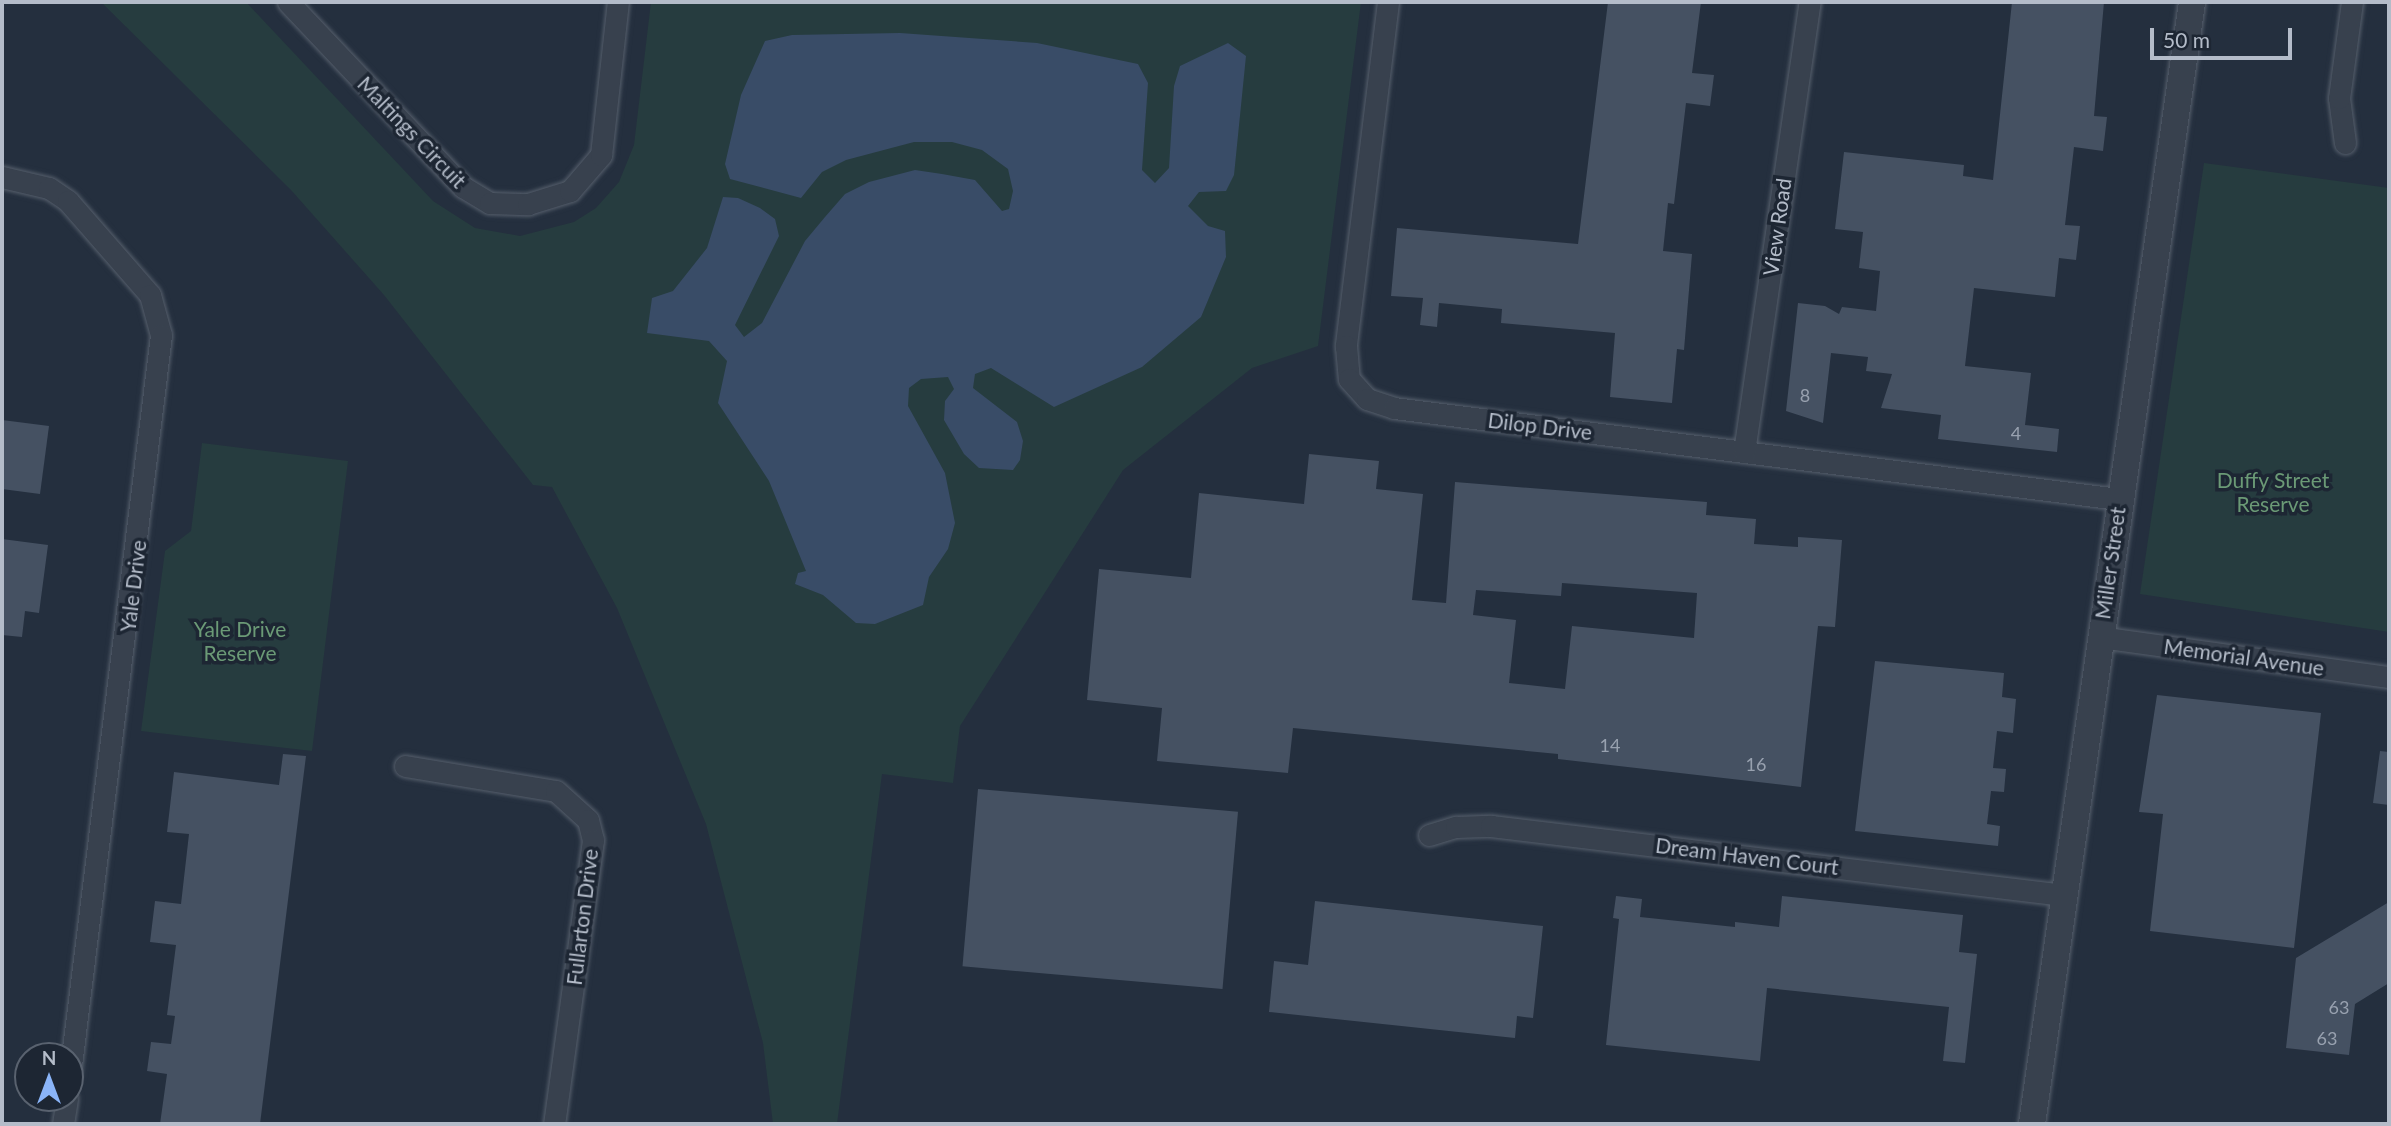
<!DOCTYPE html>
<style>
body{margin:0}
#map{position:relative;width:2391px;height:1126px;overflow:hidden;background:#242f3e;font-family:Lato,sans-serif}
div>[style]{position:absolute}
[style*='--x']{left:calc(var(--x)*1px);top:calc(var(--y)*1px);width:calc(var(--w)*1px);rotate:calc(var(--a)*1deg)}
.green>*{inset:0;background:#263c3f}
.water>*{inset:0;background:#394c67}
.building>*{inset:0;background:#455162;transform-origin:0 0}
.roads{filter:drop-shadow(0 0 2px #565f6c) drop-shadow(0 0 2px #565f6c)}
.minor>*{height:21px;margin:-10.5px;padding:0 10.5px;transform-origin:10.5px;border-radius:10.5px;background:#38414e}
.tertiary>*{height:26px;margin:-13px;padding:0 13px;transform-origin:13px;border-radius:13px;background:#38414e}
span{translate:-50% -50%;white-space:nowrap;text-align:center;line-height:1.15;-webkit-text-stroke:7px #1d2633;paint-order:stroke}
.number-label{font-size:18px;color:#98a1af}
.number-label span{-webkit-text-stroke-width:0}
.street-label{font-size:21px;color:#b4bcc9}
.park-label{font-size:21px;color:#6b9a76}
.frame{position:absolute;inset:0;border:4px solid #b4bcc9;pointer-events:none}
.north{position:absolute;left:14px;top:1042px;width:70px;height:70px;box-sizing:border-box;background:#1d2633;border:2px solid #59626f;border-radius:50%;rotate:0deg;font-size:19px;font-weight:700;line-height:28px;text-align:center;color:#b4bcc9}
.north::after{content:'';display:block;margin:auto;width:24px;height:32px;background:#8ab4f8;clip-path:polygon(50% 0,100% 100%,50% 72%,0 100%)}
.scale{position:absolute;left:2150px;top:28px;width:142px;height:32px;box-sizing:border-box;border:4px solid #b4bcc9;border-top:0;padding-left:9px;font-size:21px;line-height:24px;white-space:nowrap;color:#b4bcc9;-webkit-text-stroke:5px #1d2633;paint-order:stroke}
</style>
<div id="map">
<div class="green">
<i style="clip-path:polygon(101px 2px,246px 2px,433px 201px,475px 228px,520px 236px,574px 222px,596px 208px,619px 182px,634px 145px,651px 2px,1361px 2px,1318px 346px,1252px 368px,1123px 470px,960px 726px,953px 783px,882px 774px,837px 1124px,773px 1124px,763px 1043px,706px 824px,617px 608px,552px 487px,533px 485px,384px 295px,291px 190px)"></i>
<i style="clip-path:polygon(2204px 163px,2389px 188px,2389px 632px,2140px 594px)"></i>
<i style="clip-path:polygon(202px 443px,348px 461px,312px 751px,141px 731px,165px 551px,191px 531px)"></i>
</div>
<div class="water">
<i style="clip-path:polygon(900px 33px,1037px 43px,1138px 64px,1148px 83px,1142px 170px,1155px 183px,1169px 168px,1174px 86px,1180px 66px,1228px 43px,1246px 56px,1234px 175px,1226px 191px,1199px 192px,1188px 206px,1208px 226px,1225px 231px,1226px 257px,1201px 317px,1142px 367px,1054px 407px,991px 368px,975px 374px,973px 388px,1017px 422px,1023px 441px,1020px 460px,1013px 470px,979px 468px,964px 454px,944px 420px,945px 401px,954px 389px,948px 377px,921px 379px,909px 388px,908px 406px,945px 473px,955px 523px,948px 549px,929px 577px,923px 605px,875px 624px,856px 623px,823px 595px,795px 584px,798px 573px,806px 571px,769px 481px,718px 403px,727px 361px,709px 341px,647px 333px,652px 298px,673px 291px,707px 248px,723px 197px,738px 198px,760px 208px,775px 219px,779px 236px,735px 325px,744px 337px,762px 323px,805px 241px,825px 217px,845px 194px,869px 182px,915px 170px,942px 174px,975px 180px,1002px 211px,1009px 209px,1013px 191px,1008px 169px,982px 150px,952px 142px,914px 142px,846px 160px,822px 172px,801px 198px,730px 179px,725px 164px,741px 95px,765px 41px,792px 35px)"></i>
</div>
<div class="building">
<i style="clip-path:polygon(1608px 2px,1701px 2px,1692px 73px,1714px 75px,1710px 106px,1686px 103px,1674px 204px,1668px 203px,1663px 251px,1692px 254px,1684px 350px,1677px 349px,1672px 403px,1610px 397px,1615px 333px,1501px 323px,1502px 309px,1439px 303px,1437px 327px,1420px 325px,1423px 298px,1391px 296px,1397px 228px,1578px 244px)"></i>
<i style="clip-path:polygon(2012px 2px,2104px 2px,2094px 116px,2107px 117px,2103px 151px,2074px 147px,2065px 225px,2080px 226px,2076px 260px,2059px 258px,2055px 297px,1974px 288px,1965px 366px,2031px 373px,2025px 425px,2059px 429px,2057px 452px,1938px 439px,1941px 415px,1881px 408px,1892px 374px,1866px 371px,1868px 357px,1831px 353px,1823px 423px,1786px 411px,1798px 303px,1825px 306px,1839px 314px,1842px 307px,1876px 311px,1880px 271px,1859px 268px,1863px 232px,1835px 229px,1844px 152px,1964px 165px,1963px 176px,1993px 180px)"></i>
<i style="clip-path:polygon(2px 420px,49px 426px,40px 494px,2px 489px)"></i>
<i style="clip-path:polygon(evenodd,1309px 454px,1379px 461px,1376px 489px,1423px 494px,1412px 600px,1446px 603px,1455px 482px,1707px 502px,1706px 515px,1756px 519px,1754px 544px,1798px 547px,1798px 537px,1842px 540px,1835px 627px,1818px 626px,1801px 787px,1558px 759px,1558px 754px,1293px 728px,1288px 773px,1157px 761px,1162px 708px,1087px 700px,1099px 569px,1191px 578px,1199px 493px,1304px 504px,1309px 454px,1562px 583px,1697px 593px,1694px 638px,1572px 626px,1565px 689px,1509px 683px,1516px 620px,1473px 615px,1476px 590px,1561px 596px,1562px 583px)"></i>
<i style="clip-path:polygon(2px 539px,48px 545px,39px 613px,25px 611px,22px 637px,2px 635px)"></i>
<i style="clip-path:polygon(1875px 661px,2004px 673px,2002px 697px,2016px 699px,2013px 733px,1997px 731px,1993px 768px,2006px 769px,2004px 792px,1991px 791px,1987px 824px,2000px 826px,1998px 846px,1855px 831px)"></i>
<i style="clip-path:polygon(2157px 695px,2321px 713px,2294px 948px,2150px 931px,2163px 814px,2139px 812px)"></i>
<i style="clip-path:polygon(2380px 751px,2389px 752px,2389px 805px,2373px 803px)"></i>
<i style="clip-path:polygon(283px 754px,306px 756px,260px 1124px,160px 1124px,167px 1074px,147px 1071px,151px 1042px,171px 1044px,175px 1016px,167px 1015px,176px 945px,150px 942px,155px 901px,181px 904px,189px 834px,167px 832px,174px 772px,279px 785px)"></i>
<i style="left:978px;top:789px;width:261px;height:178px;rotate:5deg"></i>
<i style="clip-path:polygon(1616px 896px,1642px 899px,1640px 917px,1735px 927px,1735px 922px,1779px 927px,1782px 896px,1963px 915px,1959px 952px,1977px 954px,1965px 1063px,1943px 1061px,1949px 1007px,1767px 988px,1760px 1061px,1606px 1045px,1619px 919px,1613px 918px)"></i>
<i style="clip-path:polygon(1315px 901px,1543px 926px,1533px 1018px,1517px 1016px,1515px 1038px,1269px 1012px,1274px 961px,1308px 965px)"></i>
<i style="clip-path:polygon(2389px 902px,2389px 983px,2355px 1004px,2349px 1055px,2286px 1048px,2296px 958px)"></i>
</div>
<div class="roads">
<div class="minor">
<i style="--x:288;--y:2;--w:255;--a:46.6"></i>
<i style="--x:463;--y:187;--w:31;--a:31"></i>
<i style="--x:490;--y:203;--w:38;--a:2"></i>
<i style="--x:528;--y:204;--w:44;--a:-17.2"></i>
<i style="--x:570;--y:191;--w:48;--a:-49.3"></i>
<i style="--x:601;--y:155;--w:154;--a:-83.7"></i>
<i style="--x:1388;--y:2;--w:347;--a:97"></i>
<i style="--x:1346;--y:346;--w:33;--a:85"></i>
<i style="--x:1349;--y:379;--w:27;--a:48"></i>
<i style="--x:1367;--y:399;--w:28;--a:18"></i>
<i style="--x:1394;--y:408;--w:730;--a:7.16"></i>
<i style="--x:2345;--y:143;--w:45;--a:-97.6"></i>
<i style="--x:2339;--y:98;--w:97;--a:-82.3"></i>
<i style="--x:2;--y:177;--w:48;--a:13.2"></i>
<i style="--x:49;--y:188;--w:23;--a:34"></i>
<i style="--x:68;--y:201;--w:125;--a:48.9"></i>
<i style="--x:150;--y:295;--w:41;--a:74.6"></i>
<i style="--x:161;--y:335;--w:744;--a:97.03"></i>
<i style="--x:1744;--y:452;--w:455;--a:-81.7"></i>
<i style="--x:2100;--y:637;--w:292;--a:7.9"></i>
<i style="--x:405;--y:766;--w:153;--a:9.4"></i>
<i style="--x:556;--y:791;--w:43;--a:42.2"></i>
<i style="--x:588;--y:820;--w:21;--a:76"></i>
<i style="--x:593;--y:840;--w:287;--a:97.8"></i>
<i style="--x:1429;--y:835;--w:28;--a:-17"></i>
<i style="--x:1456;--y:827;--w:35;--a:-2"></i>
<i style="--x:1491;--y:826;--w:577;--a:6.87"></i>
<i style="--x:63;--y:1124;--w:26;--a:-81"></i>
</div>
<div class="tertiary">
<i style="--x:2032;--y:1124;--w:1133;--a:-81.88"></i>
</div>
</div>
<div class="number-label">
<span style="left:1805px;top:395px">8</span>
<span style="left:2016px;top:433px">4</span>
<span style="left:1610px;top:745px">14</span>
<span style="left:1756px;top:764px">16</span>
<span style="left:2339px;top:1007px">63</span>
<span style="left:2327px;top:1038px">63</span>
</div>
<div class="street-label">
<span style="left:412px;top:132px;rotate:46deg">Maltings Circuit</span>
<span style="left:1777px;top:227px;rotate:-82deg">View Road</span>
<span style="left:1540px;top:426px;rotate:7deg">Dilop Drive</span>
<span style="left:2110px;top:563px;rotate:-82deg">Miller Street</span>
<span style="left:133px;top:586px;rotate:-83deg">Yale Drive</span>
<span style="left:2244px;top:657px;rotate:8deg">Memorial Avenue</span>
<span style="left:1747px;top:856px;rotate:7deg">Dream Haven Court</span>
<span style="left:582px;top:917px;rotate:-83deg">Fullarton Drive</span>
</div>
<div class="park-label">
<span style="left:2273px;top:492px">Duffy Street<br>Reserve</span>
<span style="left:240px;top:641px">Yale Drive<br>Reserve</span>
</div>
<div class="frame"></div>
<div class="north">N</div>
<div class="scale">50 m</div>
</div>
